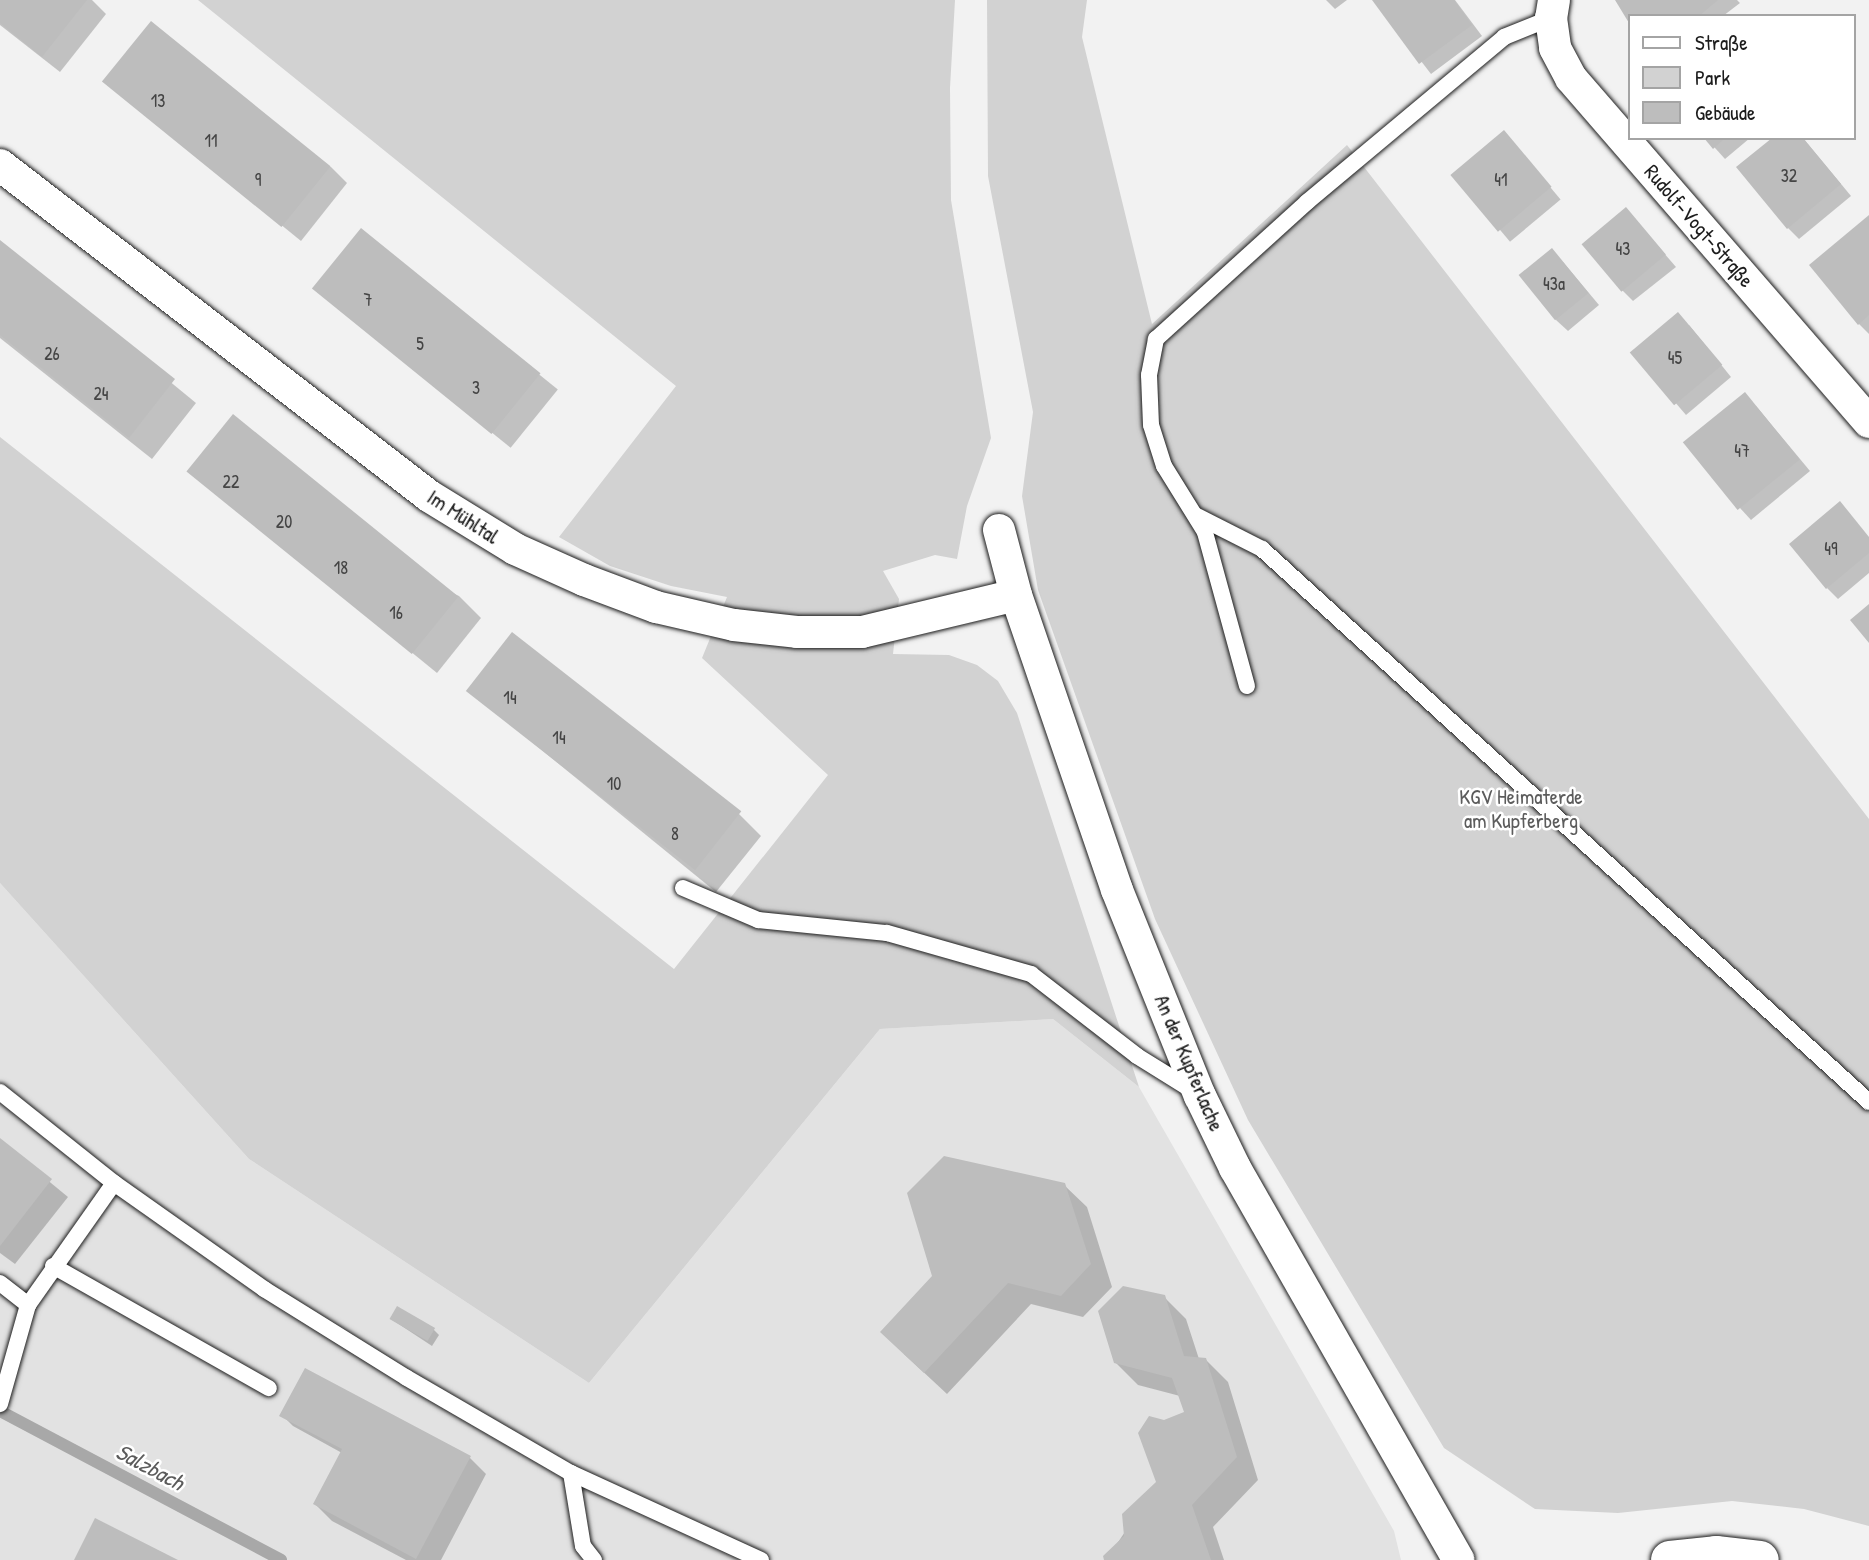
<!DOCTYPE html>
<meta charset="utf-8">
<style>
body{margin:0}
#map{position:relative;width:1869px;height:1560px;overflow:hidden;background:#f2f2f2;font-family:"Patrick Hand",sans-serif}
div>[style]{position:absolute}
[style*='--x']{left:calc(var(--x)*1px);top:calc(var(--y)*1px);width:calc(var(--w)*1px);rotate:calc(var(--a)*1deg)}
.built>*{inset:0;background:#e2e2e2}
.green>*{inset:0;background:#d2d2d2}
.shadow>*{inset:0;background:#0003;transform-origin:0 0}
.stream>*{height:12px;margin:-6px;padding:0 6px;transform-origin:6px;border-radius:6px;background:#a8a8a8}
.building>*{inset:0;background:#bdbdbd;transform-origin:0 0}
.roads{filter:drop-shadow(0 0 2px #1c1c1c) drop-shadow(0 0 2px #1c1c1c)}
.lane>*{height:16px;margin:-8px;padding:0 8px;transform-origin:8px;border-radius:8px;background:#fff}
.street>*{height:32px;margin:-16px;padding:0 16px;transform-origin:16px;border-radius:16px;background:#fff}
.primary>*{height:38px;margin:-19px;padding:0 19px;transform-origin:19px;border-radius:19px;background:#fff}
span{translate:-50% -50%;white-space:nowrap;text-align:center;line-height:1.15;-webkit-text-stroke:5px #fff;paint-order:stroke}
.number-label{font-size:18px;color:#444}
.number-label span{-webkit-text-stroke-width:0}
.street-label{font-size:21px;color:#1c1c1c}
.park-label{font-size:21px;color:#5c5c5c}
.water-label{font-size:23px;color:#5b5b5b;font-style:italic}
.legend{position:absolute;left:1628px;top:14px;width:228px;height:126px;box-sizing:border-box;background:#fff;border:2px solid #a4a4a4;margin:0;padding:9px 12px;list-style:none;font-size:21px;color:#1c1c1c}
.legend li{display:flex;align-items:center;gap:14px;height:35px}
.legend b{width:35px;border:2px solid #a4a4a4}
</style>
<div id="map">
<div class="built">
<i style="clip-path:polygon(0 883px,249px 1159px,589px 1383px,880px 1029px,1053px 1019px,1139px 1087px,1394px 1531px,1401px 1560px,0 1560px)"></i>
</div>
<div class="green">
<i style="clip-path:polygon(198px 0,955px 0,950px 88px,951px 200px,991px 438px,967px 506px,957px 559px,935px 555px,883px 571px,899px 599px,893px 654px,949px 655px,977px 665px,998px 681px,1017px 713px,1139px 1087px,1053px 1019px,880px 1029px,589px 1383px,249px 1159px,0 883px,0 437px,674px 969px,828px 775px,702px 658px,727px 597px,671px 586px,610px 566px,559px 537px,676px 386px)"></i>
<i style="clip-path:polygon(987px 0,1087px 0,1082px 37px,1152px 324px,1347px 145px,1869px 819px,1869px 1526px,1804px 1509px,1732px 1501px,1618px 1513px,1535px 1509px,1444px 1448px,1248px 1120px,1155px 919px,1038px 590px,1022px 496px,1033px 412px,988px 176px)"></i>
</div>
<div class="shadow">
<i style="clip-path:polygon(0 0,92px 0,106px 14px,60px 72px,0 25px)"></i>
<i style="clip-path:polygon(1326px 0,1347px 0,1335px 9px)"></i>
<i style="clip-path:polygon(1374px 0,1455px 0,1482px 36px,1431px 74px)"></i>
<i style="clip-path:polygon(1618px 0,1737px 0,1740px 3px,1723px 16px,1629px 16px,1629px 20px)"></i>
<i style="clip-path:polygon(105px 82px,331px 167px,347px 183px,301px 241px)"></i>
<i style="left:1504px;top:132px;width:88px;height:66px;rotate:50deg"></i>
<i style="clip-path:polygon(1706px 138px,1750px 138px,1725px 159px)"></i>
<i style="clip-path:polygon(1803px 138px,1851px 196px,1799px 239px,1788px 228px)"></i>
<i style="clip-path:polygon(1626px 209px,1676px 267px,1633px 301px,1622px 290px)"></i>
<i style="clip-path:polygon(1869px 218px,1869px 334px,1859px 324px)"></i>
<i style="left:362px;top:231px;width:252px;height:75px;rotate:39deg"></i>
<i style="clip-path:polygon(0 242px,196px 403px,152px 459px,0 338px)"></i>
<i style="clip-path:polygon(1563px 262px,1599px 305px,1568px 331px,1556px 320px)"></i>
<i style="clip-path:polygon(1689px 325px,1731px 377px,1686px 415px,1632px 352px)"></i>
<i style="clip-path:polygon(1756px 406px,1810px 471px,1751px 520px,1740px 508px)"></i>
<i style="clip-path:polygon(189px 471px,459px 596px,481px 618px,437px 673px)"></i>
<i style="clip-path:polygon(1869px 537px,1869px 573px,1838px 599px,1827px 588px)"></i>
<i style="clip-path:polygon(468px 690px,739px 814px,761px 836px,716px 892px)"></i>
<i style="clip-path:polygon(0 1141px,68px 1197px,15px 1264px,0 1253px)"></i>
<i style="clip-path:polygon(1064px 1185px,1087px 1207px,1112px 1287px,1083px 1317px,1031px 1304px,947px 1394px,904px 1354px,934px 1277px)"></i>
<i style="clip-path:polygon(1164px 1297px,1186px 1319px,1199px 1359px,1206px 1360px,1228px 1382px,1258px 1480px,1213px 1527px,1224px 1560px,1106px 1560px,1158px 1483px,1164px 1422px,1186px 1413px,1180px 1396px,1138px 1385px,1115px 1362px)"></i>
<i style="clip-path:polygon(391px 1319px,434px 1330px,439px 1335px,432px 1346px)"></i>
<i style="clip-path:polygon(282px 1415px,470px 1458px,486px 1474px,441px 1560px,406px 1560px,332px 1521px,315px 1504px,342px 1453px,293px 1426px)"></i>
</div>
<div class="stream">
<i style="--x:0;--y:1411;--w:318;--a:27.9"></i>
</div>
<div class="building">
<i style="clip-path:polygon(0 0,87px 0,42px 57px,0 23px)"></i>
<i style="clip-path:polygon(1372px 0,1454px 0,1472px 25px,1419px 64px)"></i>
<i style="clip-path:polygon(1615px 0,1718px 0,1699px 16px,1629px 16px,1629px 23px)"></i>
<i style="left:151px;top:21px;width:231px;height:78px;rotate:39deg"></i>
<i style="left:1504px;top:130px;width:74px;height:70px;rotate:50deg"></i>
<i style="clip-path:polygon(1704px 138px,1725px 138px,1713px 149px)"></i>
<i style="clip-path:polygon(1772px 138px,1803px 138px,1841px 184px,1787px 229px,1736px 167px)"></i>
<i style="left:1626px;top:207px;width:62px;height:58px;rotate:50deg"></i>
<i style="clip-path:polygon(1869px 215px,1869px 315px,1858px 325px,1809px 265px)"></i>
<i style="left:361px;top:228px;width:231px;height:78px;rotate:39deg"></i>
<i style="clip-path:polygon(0 240px,175px 379px,129px 438px,0 335px)"></i>
<i style="left:1552px;top:248px;width:58px;height:43px;rotate:51deg"></i>
<i style="left:1678px;top:312px;width:69px;height:63px;rotate:50deg"></i>
<i style="left:1745px;top:392px;width:87px;height:80px;rotate:51deg"></i>
<i style="left:233px;top:414px;width:290px;height:74px;rotate:39deg"></i>
<i style="clip-path:polygon(1840px 501px,1869px 537px,1869px 553px,1826px 589px,1789px 544px)"></i>
<i style="clip-path:polygon(1869px 604px,1869px 643px,1850px 620px)"></i>
<i style="left:512px;top:632px;width:291px;height:75px;rotate:38deg"></i>
<i style="clip-path:polygon(0 1138px,52px 1179px,0 1246px)"></i>
<i style="clip-path:polygon(944px 1156px,1065px 1183px,1091px 1264px,1061px 1296px,1008px 1283px,924px 1373px,880px 1332px,932px 1276px,907px 1193px)"></i>
<i style="clip-path:polygon(1123px 1286px,1165px 1295px,1184px 1356px,1206px 1358px,1237px 1457px,1192px 1505px,1211px 1560px,1104px 1560px,1103px 1556px,1124px 1536px,1122px 1514px,1156px 1482px,1138px 1433px,1149px 1416px,1164px 1420px,1184px 1412px,1172px 1378px,1114px 1363px,1098px 1311px)"></i>
<i style="left:397px;top:1306px;width:44px;height:15px;rotate:30deg"></i>
<i style="clip-path:polygon(305px 1368px,471px 1456px,416px 1559px,313px 1504px,342px 1449px,279px 1416px)"></i>
<i style="clip-path:polygon(95px 1518px,178px 1560px,74px 1560px)"></i>
</div>
<div class="roads">
<div class="lane">
<i style="--x:1197;--y:516;--w:73;--a:26.9"></i>
<i style="--x:1262;--y:549;--w:821;--a:42.33"></i>
<i style="--x:1247;--y:686;--w:160;--a:-105.3"></i>
<i style="--x:1205;--y:532;--w:78;--a:-121.8"></i>
<i style="--x:1164;--y:466;--w:43;--a:-107.6"></i>
<i style="--x:1151;--y:425;--w:50;--a:-92.3"></i>
<i style="--x:1149;--y:375;--w:37;--a:-79"></i>
<i style="--x:1156;--y:339;--w:204;--a:-42.2"></i>
<i style="--x:1307;--y:202;--w:257;--a:-39.9"></i>
<i style="--x:1504;--y:37;--w:51;--a:-22"></i>
<i style="--x:683;--y:888;--w:82;--a:23.1"></i>
<i style="--x:758;--y:920;--w:130;--a:5.8"></i>
<i style="--x:887;--y:933;--w:150;--a:15.9"></i>
<i style="--x:1031;--y:974;--w:134;--a:37.7"></i>
<i style="--x:1137;--y:1056;--w:68;--a:31.8"></i>
<i style="--x:0;--y:1092;--w:146;--a:38.6"></i>
<i style="--x:114;--y:1183;--w:184;--a:35.2"></i>
<i style="--x:264;--y:1289;--w:168;--a:31.9"></i>
<i style="--x:407;--y:1378;--w:190;--a:30.1"></i>
<i style="--x:571;--y:1473;--w:209;--a:24.6"></i>
<i style="--x:53;--y:1266;--w:248;--a:29.5"></i>
<i style="--x:0;--y:1283;--w:36;--a:38"></i>
<i style="--x:28;--y:1305;--w:103;--a:105.8"></i>
<i style="--x:28;--y:1305;--w:149;--a:-54.8"></i>
<i style="--x:571;--y:1473;--w:74;--a:80.7"></i>
<i style="--x:583;--y:1546;--w:18;--a:52"></i>
</div>
<div class="street">
<i style="--x:1554;--y:0;--w:18;--a:99"></i>
<i style="--x:1551;--y:18;--w:30;--a:82"></i>
<i style="--x:1555;--y:48;--w:34;--a:62"></i>
<i style="--x:1571;--y:78;--w:455;--a:49.1"></i>
<i style="--x:0;--y:165;--w:542;--a:37.65"></i>
<i style="--x:429;--y:496;--w:101;--a:31.6"></i>
<i style="--x:515;--y:549;--w:76;--a:24.2"></i>
<i style="--x:584;--y:580;--w:77;--a:20.6"></i>
<i style="--x:656;--y:607;--w:80;--a:13"></i>
<i style="--x:734;--y:625;--w:63;--a:6.3"></i>
<i style="--x:797;--y:632;--w:65;--a:0"></i>
<i style="--x:862;--y:632;--w:158;--a:-13.5"></i>
<i style="--x:999;--y:530;--w:67;--a:75.3"></i>
<i style="--x:1016;--y:595;--w:312;--a:71.1"></i>
<i style="--x:1117;--y:890;--w:222;--a:68.1"></i>
<i style="--x:1200;--y:1096;--w:80;--a:64.1"></i>
<i style="--x:1235;--y:1168;--w:451;--a:60.3"></i>
</div>
<div class="primary">
<i style="--x:1670;--y:1560;--w:46;--a:-6.2"></i>
<i style="--x:1716;--y:1555;--w:44;--a:6.5"></i>
</div>
</div>
<div class="number-label">
<span style="left:158px;top:101px">13</span>
<span style="left:211px;top:141px">11</span>
<span style="left:1789px;top:176px">32</span>
<span style="left:258px;top:180px">9</span>
<span style="left:1501px;top:180px">41</span>
<span style="left:1623px;top:249px">43</span>
<span style="left:1554px;top:284px">43a</span>
<span style="left:368px;top:300px">7</span>
<span style="left:420px;top:344px">5</span>
<span style="left:52px;top:354px">26</span>
<span style="left:1675px;top:358px">45</span>
<span style="left:476px;top:388px">3</span>
<span style="left:101px;top:394px">24</span>
<span style="left:1742px;top:451px">47</span>
<span style="left:231px;top:482px">22</span>
<span style="left:284px;top:522px">20</span>
<span style="left:1831px;top:549px">49</span>
<span style="left:341px;top:568px">18</span>
<span style="left:396px;top:613px">16</span>
<span style="left:510px;top:698px">14</span>
<span style="left:559px;top:738px">14</span>
<span style="left:614px;top:784px">10</span>
<span style="left:675px;top:834px">8</span>
</div>
<div class="street-label">
<span style="left:1699px;top:226px;rotate:49deg">Rudolf-Vogt-Straße</span>
<span style="left:463px;top:517px;rotate:33deg">Im Mühltal</span>
<span style="left:1189px;top:1063px;rotate:67deg">An der Kupferlache</span>
</div>
<div class="park-label">
<span style="left:1521px;top:809px">KGV Heimaterde<br>am Kupferberg</span>
</div>
<div class="water-label">
<span style="left:150px;top:1467px;rotate:28deg">Salzbach</span>
</div>
<ul class="legend">
<li><b style="height:9px;background:#fff"></b>Straße</li>
<li><b style="height:19px;background:#d2d2d2"></b>Park</li>
<li><b style="height:19px;background:#bdbdbd"></b>Gebäude</li>
</ul>
</div>
